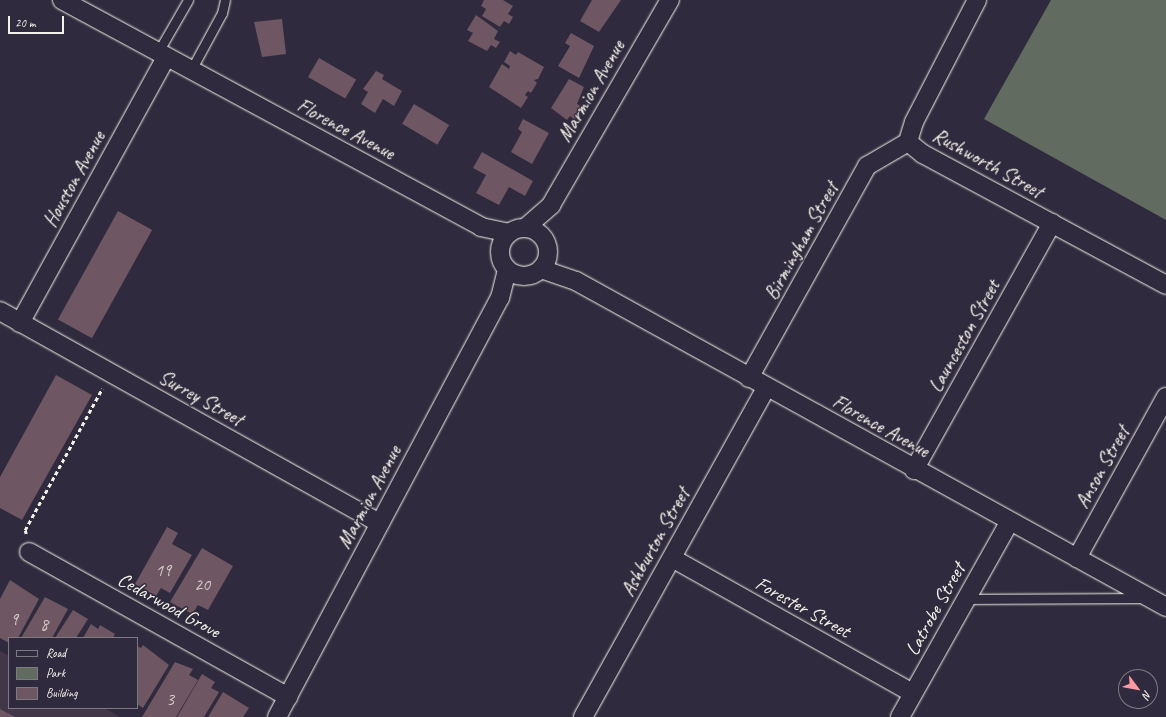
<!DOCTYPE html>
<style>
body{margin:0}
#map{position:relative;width:1166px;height:717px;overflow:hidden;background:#2f2a3d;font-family:Caveat,sans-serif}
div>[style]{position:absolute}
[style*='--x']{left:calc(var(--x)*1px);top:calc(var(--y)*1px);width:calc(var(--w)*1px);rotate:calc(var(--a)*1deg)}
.built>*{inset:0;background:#423748}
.green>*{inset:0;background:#626b5f}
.building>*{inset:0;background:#6e5662;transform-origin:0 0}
.path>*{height:2.5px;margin-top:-1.25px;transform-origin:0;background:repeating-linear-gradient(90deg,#f4f1e8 0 4px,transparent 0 7px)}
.roads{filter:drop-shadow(0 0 1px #f4f1e8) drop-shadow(0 0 1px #f4f1e8)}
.lane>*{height:9px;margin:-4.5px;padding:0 4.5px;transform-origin:4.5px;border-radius:4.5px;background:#2f2a3d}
.street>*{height:18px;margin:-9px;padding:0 9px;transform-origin:9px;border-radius:9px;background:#2f2a3d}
.street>.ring{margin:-9px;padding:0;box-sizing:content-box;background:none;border:18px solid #2f2a3d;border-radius:50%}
span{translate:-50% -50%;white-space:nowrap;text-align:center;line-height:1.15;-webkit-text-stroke:3px #2f2a3d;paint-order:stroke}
.number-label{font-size:18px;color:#d2cac6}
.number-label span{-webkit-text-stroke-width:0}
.street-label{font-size:20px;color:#f4f1e8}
.legend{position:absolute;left:8px;top:637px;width:130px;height:72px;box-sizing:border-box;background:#2f2a3d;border:1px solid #7e7a81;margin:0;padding:5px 7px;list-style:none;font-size:12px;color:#f4f1e8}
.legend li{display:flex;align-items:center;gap:8px;height:20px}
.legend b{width:20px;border:1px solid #7e7a81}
.north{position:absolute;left:1118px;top:669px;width:40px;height:40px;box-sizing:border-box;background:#2f2a3d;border:1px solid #7e7a81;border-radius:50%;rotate:122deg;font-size:11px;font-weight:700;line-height:16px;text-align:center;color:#f4f1e8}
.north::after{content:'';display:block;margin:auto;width:14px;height:18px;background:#ff9aa2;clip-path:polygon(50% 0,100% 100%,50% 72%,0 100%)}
.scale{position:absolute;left:8px;top:16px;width:56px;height:18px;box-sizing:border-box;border:2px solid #f4f1e8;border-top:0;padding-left:5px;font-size:12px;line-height:14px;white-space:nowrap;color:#f4f1e8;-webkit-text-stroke:3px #2f2a3d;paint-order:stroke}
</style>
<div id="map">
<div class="built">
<i style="clip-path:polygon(0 651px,9px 656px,9px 708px,104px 708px,120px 717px,0 717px)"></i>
</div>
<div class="green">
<i style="clip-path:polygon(1051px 0,1166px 0,1166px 220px,984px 119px)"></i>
</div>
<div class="building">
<i style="clip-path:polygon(484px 0,503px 0,513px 6px,508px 14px,513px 17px,509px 24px,504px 21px,500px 27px,482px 16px,486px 9px,481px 6px)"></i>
<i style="clip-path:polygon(592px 0,621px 0,599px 32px,580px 21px)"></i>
<i style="clip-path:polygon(476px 15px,498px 31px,494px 39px,500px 42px,496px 48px,491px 45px,487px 51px,468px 41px,473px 33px,467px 30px)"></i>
<i style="clip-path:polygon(282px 19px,286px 54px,262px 57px,254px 22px)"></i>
<i style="clip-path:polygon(571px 33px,594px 46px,579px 78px,558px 66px,570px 46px,565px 43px)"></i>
<i style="clip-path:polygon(510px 51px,516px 55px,518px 52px,544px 67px,538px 79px,534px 80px,537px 83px,531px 93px,528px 91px,525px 95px,528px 97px,521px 108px,489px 87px,502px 64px,509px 69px,510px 66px,504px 62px)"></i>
<i style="left:319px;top:58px;width:43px;height:22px;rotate:30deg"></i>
<i style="clip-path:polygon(376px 71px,384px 75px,382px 79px,402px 91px,394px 106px,383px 99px,375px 113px,361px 104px,368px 92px,363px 89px)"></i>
<i style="clip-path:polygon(569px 79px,584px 87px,577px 104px,583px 107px,575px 120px,570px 116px,567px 120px,551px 108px)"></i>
<i style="left:414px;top:104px;width:41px;height:23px;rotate:31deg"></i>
<i style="clip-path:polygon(523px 119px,549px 133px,532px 164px,511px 152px,522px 132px,518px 129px)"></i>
<i style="clip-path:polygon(482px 152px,533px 181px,525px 196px,509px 187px,499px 205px,476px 193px,486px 175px,473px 168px)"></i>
<i style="left:118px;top:211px;width:39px;height:124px;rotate:29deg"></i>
<i style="clip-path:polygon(56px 375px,92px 395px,22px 520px,0 508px,0 477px)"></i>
<i style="clip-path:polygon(167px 527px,178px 533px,172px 544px,192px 555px,170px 593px,161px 588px,156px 596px,135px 584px)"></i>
<i style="clip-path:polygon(202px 548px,233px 566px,208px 610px,198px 605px,192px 614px,170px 602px)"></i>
<i style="clip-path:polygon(10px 580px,39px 599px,18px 638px,9px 638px,9px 643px,0 638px,0 599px)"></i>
<i style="clip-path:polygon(45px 597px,68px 609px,52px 638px,21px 638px)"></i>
<i style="clip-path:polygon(73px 610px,88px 619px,76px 638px,55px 638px)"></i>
<i style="clip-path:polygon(91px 624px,98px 629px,100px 625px,115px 634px,113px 638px,83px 638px)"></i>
<i style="clip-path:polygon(143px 645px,169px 665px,143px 708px,137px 704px,137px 646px,141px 648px)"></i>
<i style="clip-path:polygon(175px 662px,193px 669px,189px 675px,198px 680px,176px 717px,142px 717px)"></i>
<i style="clip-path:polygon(202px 674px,215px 682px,211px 688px,219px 692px,204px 717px,177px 717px)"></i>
<i style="clip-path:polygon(223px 692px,249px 708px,243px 717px,208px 717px)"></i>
<i style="clip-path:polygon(0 709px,15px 717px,0 717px)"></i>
</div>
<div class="path">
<i style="--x:26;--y:534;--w:4;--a:-104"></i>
<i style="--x:25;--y:530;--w:161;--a:-61.4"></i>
</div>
<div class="roads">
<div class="lane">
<i style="--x:158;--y:52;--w:60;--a:-60"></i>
<i style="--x:191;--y:70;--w:65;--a:-61.5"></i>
<i style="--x:222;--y:13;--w:13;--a:-77"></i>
<i style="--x:966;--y:599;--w:177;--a:-0.3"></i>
</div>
<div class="street">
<i style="--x:62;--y:0;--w:477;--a:28.4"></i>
<i style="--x:481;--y:227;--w:29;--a:12"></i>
<i style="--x:977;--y:0;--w:137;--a:117.3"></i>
<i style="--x:914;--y:122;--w:21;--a:107"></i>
<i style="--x:908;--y:142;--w:19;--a:39"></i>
<i style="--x:923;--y:154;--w:276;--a:28.3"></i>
<i style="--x:525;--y:228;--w:35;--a:-41"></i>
<i style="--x:551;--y:205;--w:237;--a:-59.9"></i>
<i class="ring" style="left:500px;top:228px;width:30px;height:30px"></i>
<i style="--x:541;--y:269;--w:37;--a:19"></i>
<i style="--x:576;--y:281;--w:674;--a:28.92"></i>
<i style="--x:0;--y:311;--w:435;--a:29.2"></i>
<i style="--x:20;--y:323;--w:303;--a:-61.2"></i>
<i style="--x:749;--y:378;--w:243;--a:-60.9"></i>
<i style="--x:867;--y:166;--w:48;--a:-30.3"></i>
<i style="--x:914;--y:470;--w:283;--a:-60.8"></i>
<i style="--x:29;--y:552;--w:297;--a:29.2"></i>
<i style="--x:672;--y:558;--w:276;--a:29.3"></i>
<i style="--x:1077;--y:558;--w:184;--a:-61.1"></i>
<i style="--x:277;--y:717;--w:475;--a:-62"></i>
<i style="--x:500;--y:298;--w:29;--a:-76"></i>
<i style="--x:583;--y:717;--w:376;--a:-60.9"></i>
<i style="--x:900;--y:717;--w:223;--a:-60.7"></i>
</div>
</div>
<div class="number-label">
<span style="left:163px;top:570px">19</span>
<span style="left:202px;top:584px">20</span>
<span style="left:14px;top:619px">9</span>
<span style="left:44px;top:624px">8</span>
<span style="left:170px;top:699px">3</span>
</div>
<div class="street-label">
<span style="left:591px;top:91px;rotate:-60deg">Marmion Avenue</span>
<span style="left:346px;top:129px;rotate:28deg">Florence Avenue</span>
<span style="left:988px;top:163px;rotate:29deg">Rushworth Street</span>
<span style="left:74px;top:179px;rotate:-61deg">Houston Avenue</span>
<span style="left:801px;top:241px;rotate:-61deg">Birmingham Street</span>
<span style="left:964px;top:336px;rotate:-61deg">Launceston Street</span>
<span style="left:201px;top:398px;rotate:29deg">Surrey Street</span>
<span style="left:881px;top:426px;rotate:29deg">Florence Avenue</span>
<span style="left:1102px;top:467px;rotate:-61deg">Anson Street</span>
<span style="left:369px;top:497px;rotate:-62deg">Marmion Avenue</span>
<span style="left:655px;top:542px;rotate:-61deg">Ashburton Street</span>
<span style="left:169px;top:605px;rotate:29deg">Cedarwood Grove</span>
<span style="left:803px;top:607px;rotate:29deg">Forester Street</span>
<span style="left:935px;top:609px;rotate:-61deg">Latrobe Street</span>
</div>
<ul class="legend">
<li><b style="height:5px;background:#2f2a3d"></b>Road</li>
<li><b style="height:11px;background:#626b5f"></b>Park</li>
<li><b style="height:11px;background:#6e5662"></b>Building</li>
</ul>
<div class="north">N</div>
<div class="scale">20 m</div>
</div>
